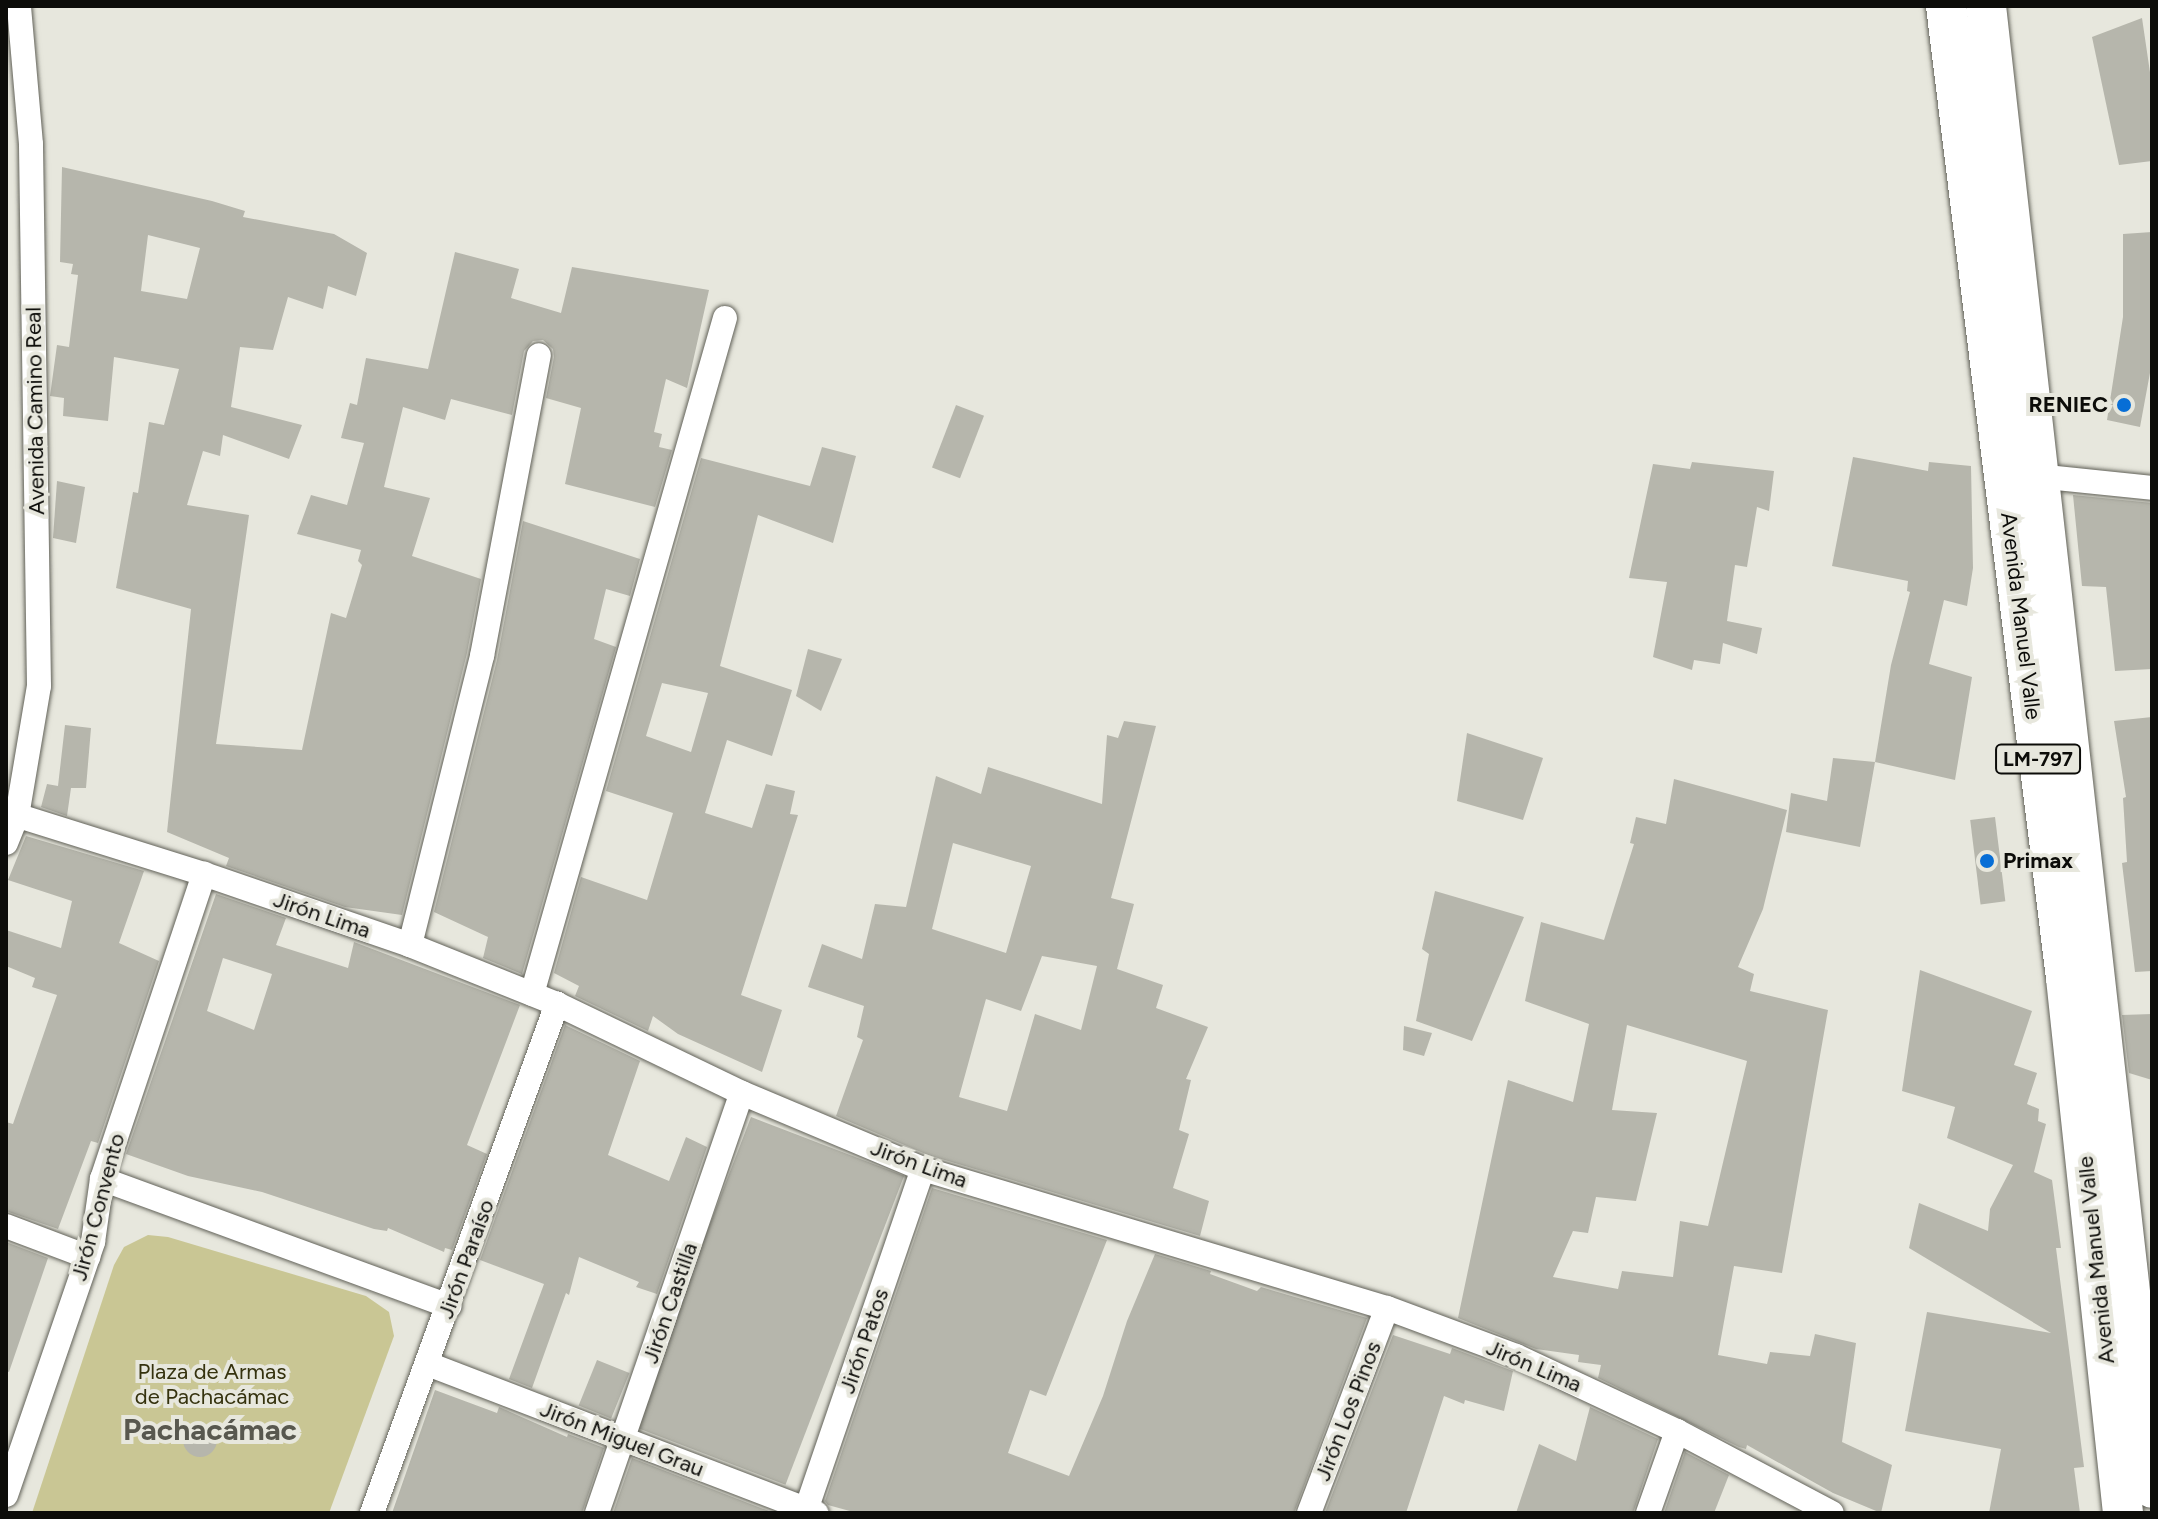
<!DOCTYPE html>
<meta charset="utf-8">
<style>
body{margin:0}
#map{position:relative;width:2158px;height:1519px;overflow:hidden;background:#e7e7dd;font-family:Figtree,sans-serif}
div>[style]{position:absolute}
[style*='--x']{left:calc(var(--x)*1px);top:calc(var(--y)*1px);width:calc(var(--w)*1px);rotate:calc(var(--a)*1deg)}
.green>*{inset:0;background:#c9c694}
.building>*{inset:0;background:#b6b6ac;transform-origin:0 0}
.round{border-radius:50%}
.roads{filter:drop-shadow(0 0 2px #616158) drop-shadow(0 0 2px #616158)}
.street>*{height:24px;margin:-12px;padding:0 12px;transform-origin:12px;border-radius:12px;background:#fff}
.primary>*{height:40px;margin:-20px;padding:0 20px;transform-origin:20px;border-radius:20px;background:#fff}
.dots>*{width:22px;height:22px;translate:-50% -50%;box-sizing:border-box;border:4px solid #e7e7dd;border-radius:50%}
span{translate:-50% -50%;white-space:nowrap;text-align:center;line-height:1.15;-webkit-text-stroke:8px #e7e7dd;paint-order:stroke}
.shield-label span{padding:2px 6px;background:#e7e7dd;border:2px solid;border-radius:6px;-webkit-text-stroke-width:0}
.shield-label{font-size:20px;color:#0c0c09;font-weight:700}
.poi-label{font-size:22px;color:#0c0c09;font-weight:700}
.right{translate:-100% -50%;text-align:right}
.left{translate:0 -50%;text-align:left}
.street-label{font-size:22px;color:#0c0c09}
.park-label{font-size:22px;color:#35320e}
.district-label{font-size:30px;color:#58584f;font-weight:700}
.frame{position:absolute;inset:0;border:8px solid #0c0c09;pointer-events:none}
</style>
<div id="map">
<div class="green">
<i style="clip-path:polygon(148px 1235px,168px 1237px,366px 1296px,389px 1312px,394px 1336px,329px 1513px,32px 1513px,114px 1265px,124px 1247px)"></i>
</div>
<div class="building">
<i style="clip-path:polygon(2142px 18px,2152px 86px,2152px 161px,2119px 165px,2092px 37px)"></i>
<i style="clip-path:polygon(evenodd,62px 167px,212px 201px,245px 211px,243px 217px,334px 234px,367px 253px,356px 296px,328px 286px,323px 309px,288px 297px,273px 350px,240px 347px,231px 407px,302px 425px,289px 459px,223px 435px,220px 456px,203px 451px,187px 505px,249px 515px,216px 744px,302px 750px,331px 613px,346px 618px,362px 565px,358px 561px,361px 550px,297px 534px,311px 495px,347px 505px,364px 443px,341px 438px,350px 403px,357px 405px,366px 358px,428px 369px,455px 252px,519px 269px,511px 298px,561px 313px,572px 267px,709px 290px,687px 388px,666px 379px,654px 432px,662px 434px,659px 447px,672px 450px,655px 507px,565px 484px,581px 408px,546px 398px,554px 357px,553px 349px,543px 340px,533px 341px,524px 351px,512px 415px,451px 399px,445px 420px,403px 407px,384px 487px,430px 498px,412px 556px,481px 579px,467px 653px,402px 915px,345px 907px,226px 866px,229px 858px,167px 832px,191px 609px,116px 588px,133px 492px,138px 493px,149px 422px,164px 425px,179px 369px,114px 357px,108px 421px,63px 416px,64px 398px,50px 396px,57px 345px,69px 347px,78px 275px,71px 274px,73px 264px,60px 262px,62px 167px,148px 235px,200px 248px,187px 299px,141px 291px,148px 235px)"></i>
<i style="clip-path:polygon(2152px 232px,2152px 362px,2140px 427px,2107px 420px,2123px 317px,2123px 234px)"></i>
<i style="left:956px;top:405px;width:30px;height:67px;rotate:21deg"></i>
<i style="clip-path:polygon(evenodd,822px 447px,856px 456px,833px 543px,758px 515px,720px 666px,792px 690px,772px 756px,727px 740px,705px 813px,752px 828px,766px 784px,795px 791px,790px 814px,798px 815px,741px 995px,782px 1010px,762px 1072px,678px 1034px,653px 1016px,648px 1031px,575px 996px,579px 986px,554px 973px,581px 877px,647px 900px,673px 813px,606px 791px,701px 458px,810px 486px,822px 447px,662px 683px,708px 693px,691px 752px,646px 736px,662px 683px)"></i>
<i style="clip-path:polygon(1853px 457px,1928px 471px,1929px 462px,1971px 466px,1973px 568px,1967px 606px,1944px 600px,1929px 664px,1972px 677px,1955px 780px,1875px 762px,1891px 665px,1910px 592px,1907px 591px,1908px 581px,1832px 566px)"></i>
<i style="clip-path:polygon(1692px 462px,1774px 471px,1769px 511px,1757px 507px,1747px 567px,1735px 565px,1727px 621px,1762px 628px,1757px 654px,1723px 643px,1720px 664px,1694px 660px,1692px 670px,1653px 657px,1667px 582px,1629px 578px,1653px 464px,1690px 469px)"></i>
<i style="clip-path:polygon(57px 481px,85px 487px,76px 543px,53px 538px)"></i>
<i style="clip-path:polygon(2073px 495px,2152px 503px,2152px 669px,2115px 671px,2106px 587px,2082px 586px)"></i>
<i style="clip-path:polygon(523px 521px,640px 559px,630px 596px,606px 589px,594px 639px,616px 647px,522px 974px,483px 958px,488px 937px,434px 912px,497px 660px)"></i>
<i style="clip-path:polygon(808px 649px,842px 659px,821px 711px,796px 696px)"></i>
<i style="clip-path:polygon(2152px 717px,2152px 971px,2135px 972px,2122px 863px,2127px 862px,2123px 798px,2126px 797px,2114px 721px)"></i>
<i style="clip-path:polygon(evenodd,1124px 721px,1156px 726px,1111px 898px,1134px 904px,1117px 969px,1163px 985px,1156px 1008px,1208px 1027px,1186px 1079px,1191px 1080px,1179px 1130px,1189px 1134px,1173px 1188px,1209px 1201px,1200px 1236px,928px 1155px,836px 1116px,863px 1040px,857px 1037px,864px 1006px,808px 987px,822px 944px,862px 959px,875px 904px,906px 907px,936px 776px,981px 794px,988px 767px,1102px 804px,1107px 735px,1118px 738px,1124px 721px,953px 843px,1031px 866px,1006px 953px,932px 929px,953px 843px,1124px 721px,1042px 956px,1097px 966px,1081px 1030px,1035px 1014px,1007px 1111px,959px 1097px,986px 999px,1021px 1011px,1042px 956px)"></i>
<i style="clip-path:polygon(65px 725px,91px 728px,86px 788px,71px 788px,67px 816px,41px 807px,47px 784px,58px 786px)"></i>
<i style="clip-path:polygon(1467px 733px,1543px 758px,1523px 820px,1457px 801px)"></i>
<i style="clip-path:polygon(1833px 758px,1875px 762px,1860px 847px,1786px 832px,1791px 793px,1827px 801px)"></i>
<i style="clip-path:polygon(evenodd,1674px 779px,1787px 810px,1763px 909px,1738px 967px,1754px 974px,1750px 991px,1828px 1010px,1782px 1273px,1734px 1266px,1718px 1355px,1767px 1364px,1770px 1352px,1810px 1356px,1815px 1334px,1856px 1343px,1842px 1442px,1892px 1465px,1881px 1513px,1833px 1493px,1747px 1445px,1746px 1449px,1739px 1447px,1598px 1378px,1601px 1365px,1578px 1362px,1579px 1355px,1536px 1349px,1458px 1318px,1508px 1080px,1573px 1102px,1589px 1024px,1525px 1001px,1541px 922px,1604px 940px,1634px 844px,1630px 843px,1636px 817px,1666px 824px,1674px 779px,1627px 1025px,1747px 1061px,1708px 1226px,1680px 1221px,1673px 1277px,1622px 1271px,1618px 1289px,1553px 1277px,1573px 1231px,1588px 1233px,1596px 1197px,1636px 1201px,1657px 1113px,1612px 1110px,1627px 1025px)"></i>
<i style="left:1995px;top:817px;width:85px;height:25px;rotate:83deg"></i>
<i style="clip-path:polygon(26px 836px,144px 871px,119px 943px,159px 961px,98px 1143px,91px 1141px,58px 1229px,6px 1211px,6px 1122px,13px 1124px,57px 995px,32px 987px,35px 978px,6px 966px,6px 930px,61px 948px,72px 901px,8px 880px)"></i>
<i style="clip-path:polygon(1435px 891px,1524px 917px,1472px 1041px,1416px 1021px,1429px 954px,1422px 949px)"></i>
<i style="clip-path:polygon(evenodd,216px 894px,286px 918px,276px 945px,348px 968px,354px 942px,520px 1005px,467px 1145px,487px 1154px,452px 1250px,445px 1248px,444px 1252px,388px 1228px,387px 1231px,374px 1229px,262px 1192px,188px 1176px,126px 1154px,216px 894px,223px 958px,272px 974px,254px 1030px,207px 1011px,223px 958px)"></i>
<i style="clip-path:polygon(1920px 970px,2032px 1011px,2014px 1065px,2037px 1073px,2027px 1104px,2039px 1109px,2038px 1121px,2046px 1124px,2034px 1172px,2052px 1180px,2061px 1248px,2056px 1248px,2084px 1467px,2074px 1468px,2080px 1513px,1989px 1513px,2001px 1449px,1905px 1431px,1927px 1312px,2051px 1333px,1909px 1248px,1919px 1203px,1988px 1231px,1990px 1209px,2013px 1165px,1947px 1138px,1955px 1107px,1902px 1091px)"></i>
<i style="clip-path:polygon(2152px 1014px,2152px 1080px,2129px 1073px,2122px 1015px)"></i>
<i style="clip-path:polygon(565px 1025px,640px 1061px,608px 1155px,669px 1181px,686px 1137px,707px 1147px,657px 1294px,636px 1287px,639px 1282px,579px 1257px,569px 1295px,566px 1293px,532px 1388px,509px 1379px,544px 1284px,480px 1260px)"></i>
<i style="clip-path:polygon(1404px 1026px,1432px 1033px,1424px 1056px,1403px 1050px)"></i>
<i style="left:751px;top:1117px;width:164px;height:331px;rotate:21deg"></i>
<i style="clip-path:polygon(932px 1188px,1107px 1240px,1046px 1396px,1030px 1390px,1008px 1453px,1069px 1476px,1103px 1396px,1127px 1321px,1155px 1254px,1211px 1271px,1210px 1274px,1257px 1291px,1261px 1287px,1367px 1318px,1294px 1513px,857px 1513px,828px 1505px,825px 1501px)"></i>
<i style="clip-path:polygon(6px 1242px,48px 1258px,9px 1372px,6px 1371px)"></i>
<i style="clip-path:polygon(1393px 1335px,1450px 1354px,1452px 1348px,1513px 1371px,1504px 1411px,1465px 1400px,1464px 1404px,1444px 1396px,1406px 1513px,1325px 1513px)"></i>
<i style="left:597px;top:1360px;width:35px;height:49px;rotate:22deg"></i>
<i style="clip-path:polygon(435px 1390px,497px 1413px,499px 1407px,567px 1437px,568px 1434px,604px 1448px,582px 1513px,392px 1513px)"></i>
<i style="clip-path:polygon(1590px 1407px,1658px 1439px,1633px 1513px,1516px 1513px,1539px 1444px,1576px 1461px)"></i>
<i class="round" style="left:183px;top:1423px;width:34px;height:34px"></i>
<i style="clip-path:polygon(1685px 1452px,1729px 1475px,1714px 1513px,1664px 1513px)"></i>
<i style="clip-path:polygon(632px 1458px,774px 1513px,613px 1513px)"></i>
</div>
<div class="roads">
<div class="street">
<i style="--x:2027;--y:475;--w:126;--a:5.9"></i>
<i style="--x:6;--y:812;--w:207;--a:17.4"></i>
<i style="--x:204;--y:874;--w:218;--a:19"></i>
<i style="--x:410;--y:945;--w:158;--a:21.9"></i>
<i style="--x:557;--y:1004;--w:205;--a:25.7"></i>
<i style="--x:742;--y:1093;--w:196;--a:22.8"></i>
<i style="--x:923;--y:1169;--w:484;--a:16.7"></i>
<i style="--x:1387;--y:1308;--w:138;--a:20.4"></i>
<i style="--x:1516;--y:1356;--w:178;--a:25"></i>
<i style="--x:1677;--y:1431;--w:175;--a:27.9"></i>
<i style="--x:6;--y:843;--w:29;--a:-68"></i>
<i style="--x:17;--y:816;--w:132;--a:-80.4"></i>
<i style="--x:39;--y:686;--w:542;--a:-90.85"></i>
<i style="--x:31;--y:144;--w:139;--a:-95"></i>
<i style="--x:410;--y:945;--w:298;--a:-76"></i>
<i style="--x:482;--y:656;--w:306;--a:-79.3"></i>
<i style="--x:532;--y:994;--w:703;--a:-74.07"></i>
<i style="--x:102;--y:1179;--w:370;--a:20.1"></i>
<i style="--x:6;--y:1226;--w:88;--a:20.7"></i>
<i style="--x:428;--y:1364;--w:416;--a:21"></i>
<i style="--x:6;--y:1495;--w:268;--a:-71"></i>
<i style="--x:93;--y:1242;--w:64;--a:-81.9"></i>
<i style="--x:102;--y:1179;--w:322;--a:-71.5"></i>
<i style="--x:372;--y:1513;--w:542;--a:-70.03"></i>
<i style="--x:597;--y:1513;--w:444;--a:-71"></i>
<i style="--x:805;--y:1513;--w:364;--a:-71.1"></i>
<i style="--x:1309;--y:1513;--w:219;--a:-69.2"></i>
<i style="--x:1648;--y:1513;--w:87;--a:-70.5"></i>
</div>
<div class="primary">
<i style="--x:1946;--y:6;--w:979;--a:82.96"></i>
<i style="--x:2066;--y:978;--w:538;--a:83.92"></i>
<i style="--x:1986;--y:6;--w:1491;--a:83.61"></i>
</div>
</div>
<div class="dots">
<i style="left:2124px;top:405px;background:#076ed6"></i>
<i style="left:1987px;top:861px;background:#076ed6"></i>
</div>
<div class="shield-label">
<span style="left:2038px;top:759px">LM-797</span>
</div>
<div class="poi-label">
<span class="right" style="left:2108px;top:405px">RENIEC</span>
<span class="left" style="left:2003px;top:861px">Primax</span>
</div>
<div class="street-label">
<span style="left:35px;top:411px;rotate:-91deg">Avenida Camino Real</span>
<span style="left:2021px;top:616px;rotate:83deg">Avenida Manuel Valle</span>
<span style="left:322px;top:915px;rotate:19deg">Jirón Lima</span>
<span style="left:919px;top:1164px;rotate:20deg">Jirón Lima</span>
<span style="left:98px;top:1207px;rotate:-75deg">Jirón Convento</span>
<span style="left:466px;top:1259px;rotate:-70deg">Jirón Paraíso</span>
<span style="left:2096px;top:1260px;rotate:-96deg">Avenida Manuel Valle</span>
<span style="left:670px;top:1303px;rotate:-71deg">Jirón Castilla</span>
<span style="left:864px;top:1341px;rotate:-71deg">Jirón Patos</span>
<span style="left:1534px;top:1366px;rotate:23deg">Jirón Lima</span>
<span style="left:1348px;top:1411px;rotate:-69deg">Jirón Los Pinos</span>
<span style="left:622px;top:1439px;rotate:21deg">Jirón Miguel Grau</span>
</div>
<div class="park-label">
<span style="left:212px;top:1384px">Plaza de Armas<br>de Pachacámac</span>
</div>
<div class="district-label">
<span style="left:210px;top:1430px">Pachacámac</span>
</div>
<div class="frame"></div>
</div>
